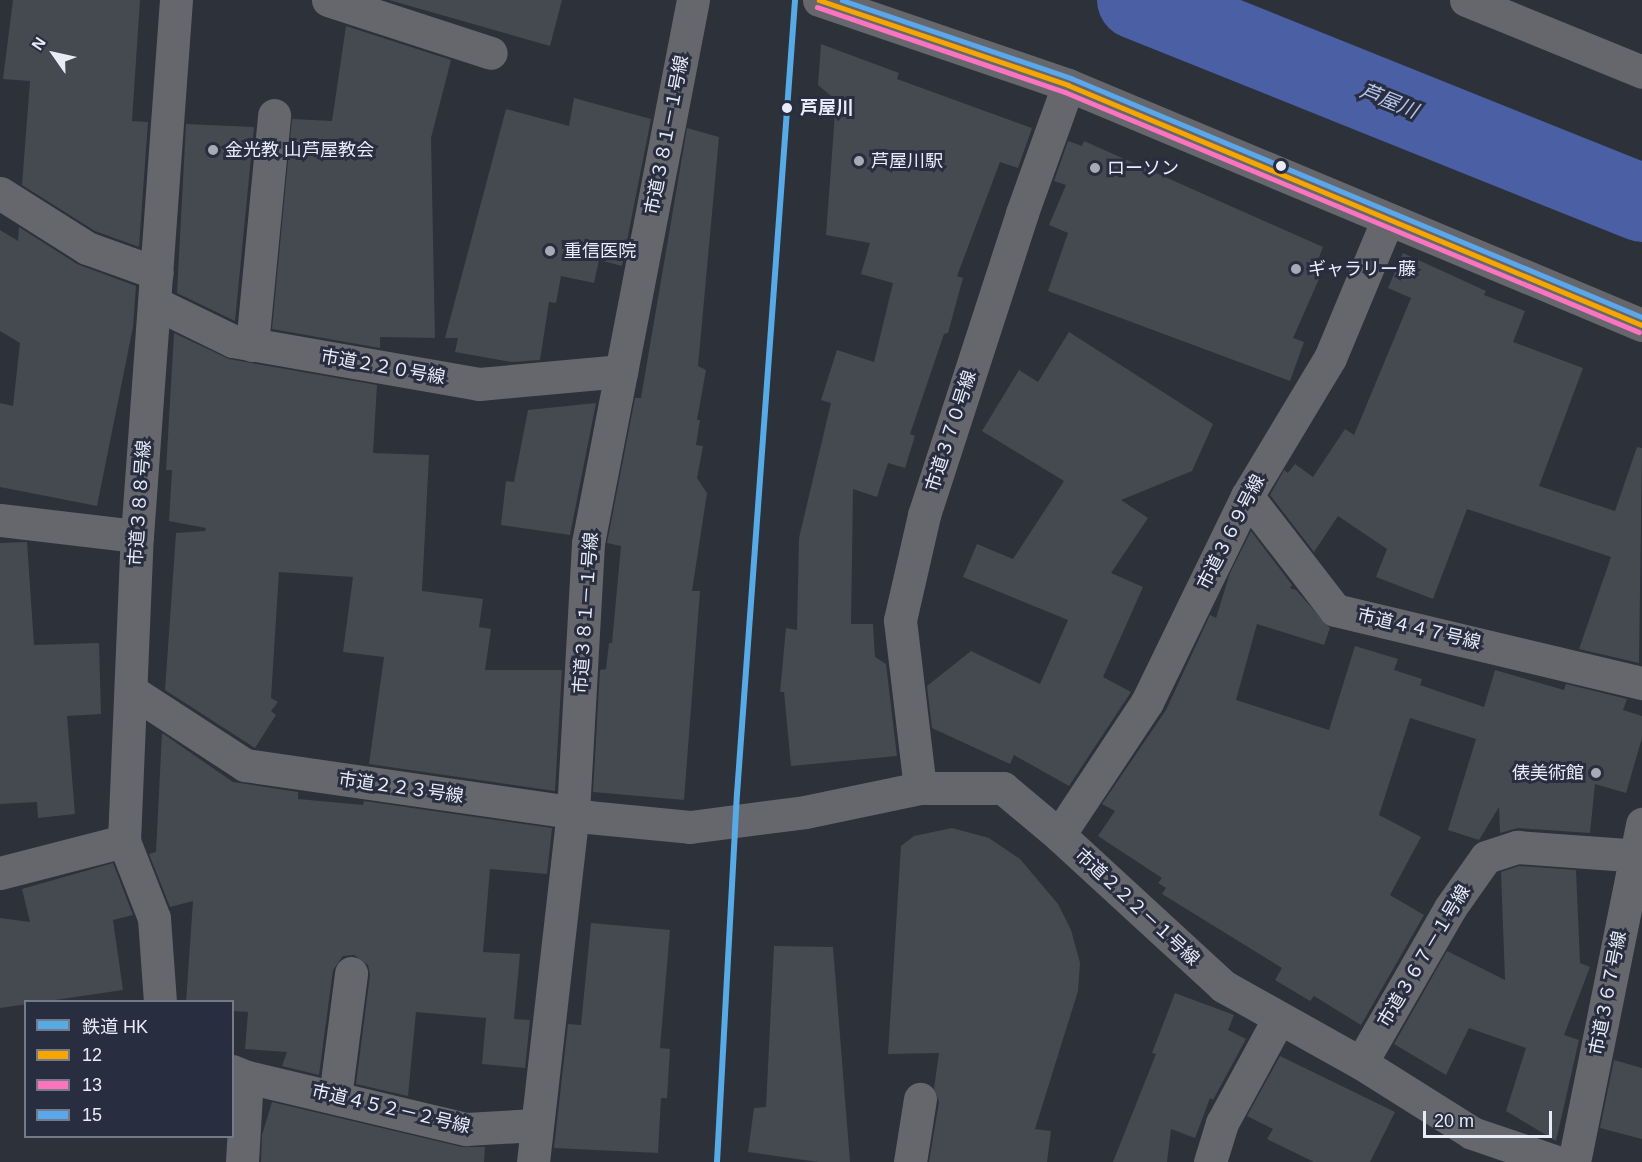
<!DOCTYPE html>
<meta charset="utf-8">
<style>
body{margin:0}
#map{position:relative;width:1642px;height:1162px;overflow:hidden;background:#2d313a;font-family:Helvetica,"Noto Sans JP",sans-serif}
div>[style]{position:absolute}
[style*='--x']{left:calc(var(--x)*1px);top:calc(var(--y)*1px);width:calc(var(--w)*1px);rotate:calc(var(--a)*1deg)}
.river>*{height:78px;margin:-39px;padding:0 39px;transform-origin:39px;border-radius:39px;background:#4a5fa4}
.building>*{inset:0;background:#454950}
.minor>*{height:33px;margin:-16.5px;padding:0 16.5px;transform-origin:16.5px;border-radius:16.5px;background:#65676c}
.bus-1>*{height:4.5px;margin:-2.25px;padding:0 2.25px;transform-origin:2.25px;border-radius:2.25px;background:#f7a600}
.bus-2>*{height:4.5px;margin:-2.25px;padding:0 2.25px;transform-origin:2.25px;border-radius:2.25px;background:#fc73be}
.bus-3>*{height:4.5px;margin:-2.25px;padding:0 2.25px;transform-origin:2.25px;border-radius:2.25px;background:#5aa8eb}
.rail-1>*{height:6px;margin:-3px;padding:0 3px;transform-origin:3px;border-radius:3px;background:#58aae6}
.dots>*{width:16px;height:16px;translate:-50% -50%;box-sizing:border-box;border:3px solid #282e3f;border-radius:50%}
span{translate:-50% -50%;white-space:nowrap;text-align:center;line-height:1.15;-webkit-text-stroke:6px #282e3f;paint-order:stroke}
.stop-label{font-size:18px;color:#e8ecf8;font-weight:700}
.left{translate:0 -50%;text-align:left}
.street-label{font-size:18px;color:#e8ecf8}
.poi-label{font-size:18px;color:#e8ecf8}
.right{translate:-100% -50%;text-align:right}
.water-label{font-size:20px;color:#b5c4ed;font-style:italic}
.legend{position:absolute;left:24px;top:1000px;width:210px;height:138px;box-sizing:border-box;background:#282e3f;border:2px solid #757a89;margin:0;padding:8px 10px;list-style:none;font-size:18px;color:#e8ecf8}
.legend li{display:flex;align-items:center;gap:12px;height:30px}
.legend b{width:30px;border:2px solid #757a89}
.north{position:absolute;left:24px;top:24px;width:60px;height:60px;-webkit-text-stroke:4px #282e3f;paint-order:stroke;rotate:304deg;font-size:16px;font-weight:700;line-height:24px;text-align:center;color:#e8ecf8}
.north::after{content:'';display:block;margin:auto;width:21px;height:27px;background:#e8ecf8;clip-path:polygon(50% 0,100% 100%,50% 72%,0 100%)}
.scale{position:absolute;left:1423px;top:1111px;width:129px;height:27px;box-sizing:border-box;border:3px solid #e8ecf8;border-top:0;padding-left:8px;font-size:18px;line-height:21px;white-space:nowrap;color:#e8ecf8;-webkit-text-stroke:4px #282e3f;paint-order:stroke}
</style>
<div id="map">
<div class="river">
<i style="--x:1136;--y:0;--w:545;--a:21.86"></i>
</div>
<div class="building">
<i style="clip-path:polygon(13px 0,140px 0,132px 121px,148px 122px,139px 247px,95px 231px,22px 185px,30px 81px,3px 79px)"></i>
<i style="clip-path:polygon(389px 0,562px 0,550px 46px)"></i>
<i style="clip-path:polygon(346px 26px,451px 60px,431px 138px,435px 338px,380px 337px,380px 348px,272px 329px,292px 119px,332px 121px)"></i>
<i style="clip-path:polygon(821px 44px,899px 73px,897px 79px,1032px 128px,1018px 168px,1000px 162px,957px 276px,963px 278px,948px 333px,944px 334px,910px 434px,915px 436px,905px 468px,888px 463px,877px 497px,853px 489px,851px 624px,873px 624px,875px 657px,886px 664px,897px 756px,791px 766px,784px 692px,780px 692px,786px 628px,797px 630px,799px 538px,831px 403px,821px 400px,837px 350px,874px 362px,893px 283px,861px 274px,870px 243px,826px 235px,836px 100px,818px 85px)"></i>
<i style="clip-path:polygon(574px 98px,651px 119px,622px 266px,599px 260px,594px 283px,561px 276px,556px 303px,549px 302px,540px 360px,512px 362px,455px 352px,458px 338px,445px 338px,506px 109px,569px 126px)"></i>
<i style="clip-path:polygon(186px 124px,254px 127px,235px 321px,177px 293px)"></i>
<i style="clip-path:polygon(687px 128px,719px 137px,698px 366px,706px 370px,697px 420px,700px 420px,696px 445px,703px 446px,697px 478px,707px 493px,692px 591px,700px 591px,684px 800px,593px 792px,600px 670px,606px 669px,609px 643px,612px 643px,621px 546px,607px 543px,635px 398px,641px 398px)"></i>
<i style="clip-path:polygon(1068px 141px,1082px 146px,1084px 141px,1323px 247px,1318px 260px,1326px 263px,1293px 338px,1304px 342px,1290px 381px,1048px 291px,1068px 233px,1049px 225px,1066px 185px,1054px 181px)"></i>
<i style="clip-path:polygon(19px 227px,77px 264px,136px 286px,133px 327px,97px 506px,0 487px,0 403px,13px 406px,20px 343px,0 331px,0 230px,18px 241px)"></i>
<i style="clip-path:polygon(1403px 253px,1486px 291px,1484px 295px,1525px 311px,1513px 342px,1583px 368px,1539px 486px,1615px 511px,1637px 447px,1642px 448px,1639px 663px,1579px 649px,1611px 557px,1467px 509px,1433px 599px,1376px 577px,1387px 549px,1338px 516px,1314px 552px,1270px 495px,1284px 470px,1288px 473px,1295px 464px,1313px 477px,1345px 429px,1354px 435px,1411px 298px,1388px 288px)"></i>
<i style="clip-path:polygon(1069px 332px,1213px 424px,1192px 471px,1121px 500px,1148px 518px,1111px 573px,1143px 587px,1103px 677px,1131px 692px,1069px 786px,1014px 755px,1010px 764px,932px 728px,927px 686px,971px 651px,1040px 684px,1068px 620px,963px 577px,977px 544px,1013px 559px,1064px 481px,982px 431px,1019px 370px,1038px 382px)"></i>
<i style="clip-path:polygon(174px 333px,229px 359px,377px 385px,373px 453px,429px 455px,422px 591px,483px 599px,479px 627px,491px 629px,485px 670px,562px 670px,555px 791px,369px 764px,384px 657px,343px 652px,353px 577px,279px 572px,271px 698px,278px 702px,271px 711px,276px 715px,255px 748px,165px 690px,176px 533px,205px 531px,206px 528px,169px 521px,172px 470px,166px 470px)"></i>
<i style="clip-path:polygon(596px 403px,570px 535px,501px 525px,506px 481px,514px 482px,528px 410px)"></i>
<i style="clip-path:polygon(1251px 531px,1292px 585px,1290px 588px,1296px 590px,1330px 628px,1324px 645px,1257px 624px,1236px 700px,1329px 730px,1355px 646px,1398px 659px,1394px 670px,1422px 679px,1420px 685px,1484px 707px,1495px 670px,1564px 690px,1566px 684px,1627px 699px,1623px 710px,1642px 716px,1642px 738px,1626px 793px,1595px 784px,1590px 833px,1518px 828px,1500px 833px,1499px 807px,1479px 840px,1448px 830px,1476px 739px,1410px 718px,1379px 815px,1421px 837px,1390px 895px,1424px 915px,1361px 1025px,1314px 996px,1310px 1001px,1275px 980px,1282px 968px,1162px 894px,1166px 888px,1158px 883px,1162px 878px,1098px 836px,1115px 811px,1102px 804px,1166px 710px,1210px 615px,1216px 618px,1230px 573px)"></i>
<i style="clip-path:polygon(27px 542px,34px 645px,99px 643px,101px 714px,67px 716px,75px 814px,38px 818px,37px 802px,0 804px,0 543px)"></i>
<i style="clip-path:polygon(162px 733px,233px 782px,298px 792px,298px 799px,363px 805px,364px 801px,552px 828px,547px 874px,490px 869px,483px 952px,520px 954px,514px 1019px,530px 1020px,525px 1068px,482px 1064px,486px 1018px,416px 1012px,408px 1096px,356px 1084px,370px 975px,368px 965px,354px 955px,343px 956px,333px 970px,319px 1075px,282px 1066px,287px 1052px,245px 1049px,248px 1012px,232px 1011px,232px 1002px,186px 1002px,193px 901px,170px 907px,149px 854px,156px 852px)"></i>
<i style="clip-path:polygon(952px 828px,989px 838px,1020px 859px,1058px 904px,1071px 930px,1080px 963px,1078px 991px,1035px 1129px,1051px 1131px,1047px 1162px,929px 1162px,939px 1102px,934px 1088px,939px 1053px,888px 1054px,901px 846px,914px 836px)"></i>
<i style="clip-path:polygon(113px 863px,133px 915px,113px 920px,123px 990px,0 1008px,0 918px,30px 922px,22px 889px)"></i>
<i style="clip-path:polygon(1519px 866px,1576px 870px,1580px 963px,1590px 967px,1564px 1035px,1579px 1040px,1556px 1141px,1506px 1111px,1526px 1048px,1469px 1028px,1446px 1075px,1394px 1044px,1447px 951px,1505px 980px,1501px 872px)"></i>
<i style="clip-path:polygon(591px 923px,670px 930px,660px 1048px,670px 1049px,667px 1098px,661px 1098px,658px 1153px,554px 1148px,568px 1024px,581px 1025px)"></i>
<i style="clip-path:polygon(774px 946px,833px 947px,850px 1162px,818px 1162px,748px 1152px,754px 1108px,766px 1107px)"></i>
<i style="clip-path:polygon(1175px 993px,1234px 1015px,1228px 1030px,1246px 1039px,1213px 1100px,1210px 1098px,1195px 1138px,1171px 1129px,1167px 1162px,1113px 1162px,1156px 1054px,1152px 1053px)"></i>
<i style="clip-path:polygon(1280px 1056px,1395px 1112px,1370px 1162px,1314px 1162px,1267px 1139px,1273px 1129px,1247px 1116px)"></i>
<i style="clip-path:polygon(1614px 1060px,1642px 1068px,1642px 1139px,1600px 1128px)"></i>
<i style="clip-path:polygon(272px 1102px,462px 1147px,485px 1147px,484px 1162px,261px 1162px,262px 1135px)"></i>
</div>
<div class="minor">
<i style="--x:328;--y:0;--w:171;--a:18"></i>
<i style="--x:819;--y:0;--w:263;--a:18.8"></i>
<i style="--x:1068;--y:85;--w:622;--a:22.69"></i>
<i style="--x:1466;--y:0;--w:190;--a:22.2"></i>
<i style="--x:0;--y:193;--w:103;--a:32.3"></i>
<i style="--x:87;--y:248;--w:74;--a:19.7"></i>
<i style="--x:155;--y:303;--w:87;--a:26"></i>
<i style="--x:233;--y:341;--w:250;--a:9.9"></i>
<i style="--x:479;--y:384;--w:143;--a:-5.2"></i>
<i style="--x:252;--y:345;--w:231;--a:-84.5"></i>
<i style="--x:1247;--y:496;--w:144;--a:52.3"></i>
<i style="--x:1335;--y:610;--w:316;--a:13.4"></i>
<i style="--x:0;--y:520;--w:138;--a:6.7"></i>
<i style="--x:133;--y:692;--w:134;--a:33.1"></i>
<i style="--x:245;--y:765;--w:331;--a:8.2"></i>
<i style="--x:573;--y:812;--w:16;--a:18"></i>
<i style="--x:588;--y:817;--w:102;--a:5.6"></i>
<i style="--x:690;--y:827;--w:116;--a:-7.4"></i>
<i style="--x:805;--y:812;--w:117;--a:-11.8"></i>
<i style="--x:920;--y:788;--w:83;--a:0"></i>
<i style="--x:1003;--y:788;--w:73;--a:40"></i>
<i style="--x:1059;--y:835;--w:223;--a:42.6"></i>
<i style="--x:1223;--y:986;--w:158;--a:29.2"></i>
<i style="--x:1361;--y:1063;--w:131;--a:32.2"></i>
<i style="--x:1472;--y:1133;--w:90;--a:18.8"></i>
<i style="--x:920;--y:788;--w:169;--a:-96.8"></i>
<i style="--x:900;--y:620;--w:108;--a:-77.1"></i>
<i style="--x:924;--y:515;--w:318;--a:-72"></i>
<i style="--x:1022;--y:213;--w:136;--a:-70.2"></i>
<i style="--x:1059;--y:835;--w:159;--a:-56.5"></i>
<i style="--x:1147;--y:702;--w:229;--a:-64.1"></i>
<i style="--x:1247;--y:496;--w:161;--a:-59"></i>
<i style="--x:1330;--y:358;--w:148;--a:-67.4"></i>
<i style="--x:0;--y:873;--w:128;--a:-14.5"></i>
<i style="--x:160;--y:1002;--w:84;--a:-94.1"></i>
<i style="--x:154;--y:918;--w:83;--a:-111.3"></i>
<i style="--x:124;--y:841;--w:305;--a:-87.6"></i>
<i style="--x:137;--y:536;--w:537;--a:-85.84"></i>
<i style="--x:1361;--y:1063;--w:179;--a:-60.1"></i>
<i style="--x:1450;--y:908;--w:62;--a:-54.8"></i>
<i style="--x:1486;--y:857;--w:33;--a:-18"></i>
<i style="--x:1517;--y:847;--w:125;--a:4.1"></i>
<i style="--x:232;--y:1071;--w:16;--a:22"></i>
<i style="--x:247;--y:1077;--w:85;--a:93.4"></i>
<i style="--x:247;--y:1077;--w:225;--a:13.4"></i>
<i style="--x:466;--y:1129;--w:70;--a:-3.3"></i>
<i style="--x:335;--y:1097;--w:125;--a:-82.6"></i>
<i style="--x:533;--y:1162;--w:352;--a:-83.5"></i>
<i style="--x:573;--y:812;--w:269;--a:-86.8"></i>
<i style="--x:588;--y:543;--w:553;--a:-79.06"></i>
<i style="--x:910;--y:1162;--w:64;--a:-81"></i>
<i style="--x:1210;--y:1162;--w:41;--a:-72.9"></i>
<i style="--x:1222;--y:1123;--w:119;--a:-61.5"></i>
<i style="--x:1574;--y:1162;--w:345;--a:-78.6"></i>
</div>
<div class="bus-1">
<i style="--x:819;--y:0;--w:263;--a:18.8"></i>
<i style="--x:1068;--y:85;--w:622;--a:22.69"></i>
</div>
<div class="bus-2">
<i style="--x:817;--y:7;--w:262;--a:18.9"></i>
<i style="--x:1065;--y:92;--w:622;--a:22.69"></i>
</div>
<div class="bus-3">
<i style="--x:842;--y:0;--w:242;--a:18.8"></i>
<i style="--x:1071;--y:78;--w:619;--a:22.71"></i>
</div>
<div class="rail-1">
<i style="--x:717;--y:1162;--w:369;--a:-86.9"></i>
<i style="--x:737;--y:794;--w:796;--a:-85.82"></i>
</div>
<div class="dots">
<i style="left:787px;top:108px;background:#e8ecf8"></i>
<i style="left:213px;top:150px;background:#a7abb6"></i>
<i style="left:859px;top:161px;background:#a7abb6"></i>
<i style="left:1281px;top:166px;background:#e8ecf8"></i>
<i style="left:1095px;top:168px;background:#a7abb6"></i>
<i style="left:550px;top:251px;background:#a7abb6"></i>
<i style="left:1296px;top:269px;background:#a7abb6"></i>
<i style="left:1596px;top:773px;background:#a7abb6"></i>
</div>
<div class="stop-label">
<span class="left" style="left:800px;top:108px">芦屋川</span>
</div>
<div class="street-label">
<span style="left:667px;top:135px;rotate:-79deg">市道３８１－１号線</span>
<span style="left:383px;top:367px;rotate:10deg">市道２２０号線</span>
<span style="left:951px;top:431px;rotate:-72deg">市道３７０号線</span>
<span style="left:140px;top:503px;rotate:-86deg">市道３８８号線</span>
<span style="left:1231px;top:532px;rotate:-63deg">市道３６９号線</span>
<span style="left:586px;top:613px;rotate:-86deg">市道３８１－１号線</span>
<span style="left:1419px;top:629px;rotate:13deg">市道４４７号線</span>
<span style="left:401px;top:788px;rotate:8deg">市道２２３号線</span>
<span style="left:1137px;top:907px;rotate:43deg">市道２２２－１号線</span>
<span style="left:1424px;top:956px;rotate:-59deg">市道３６７－１号線</span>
<span style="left:1608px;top:993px;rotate:-79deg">市道３６７号線</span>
<span style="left:391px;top:1109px;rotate:13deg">市道４５２－２号線</span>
</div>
<div class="poi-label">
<span class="left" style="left:225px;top:150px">金光教 山芦屋教会</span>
<span class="left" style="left:871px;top:161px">芦屋川駅</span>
<span class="left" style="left:1107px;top:168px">ローソン</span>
<span class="left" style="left:564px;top:251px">重信医院</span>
<span class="left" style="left:1308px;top:269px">ギャラリー藤</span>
<span class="right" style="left:1584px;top:773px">俵美術館</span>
</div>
<div class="water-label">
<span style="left:1389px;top:101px;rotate:22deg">芦屋川</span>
</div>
<ul class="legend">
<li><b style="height:8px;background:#58aae6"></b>鉄道 HK</li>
<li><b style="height:8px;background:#f7a600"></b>12</li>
<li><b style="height:8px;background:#fc73be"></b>13</li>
<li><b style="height:8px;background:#5aa8eb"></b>15</li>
</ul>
<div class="north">N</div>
<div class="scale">20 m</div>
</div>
